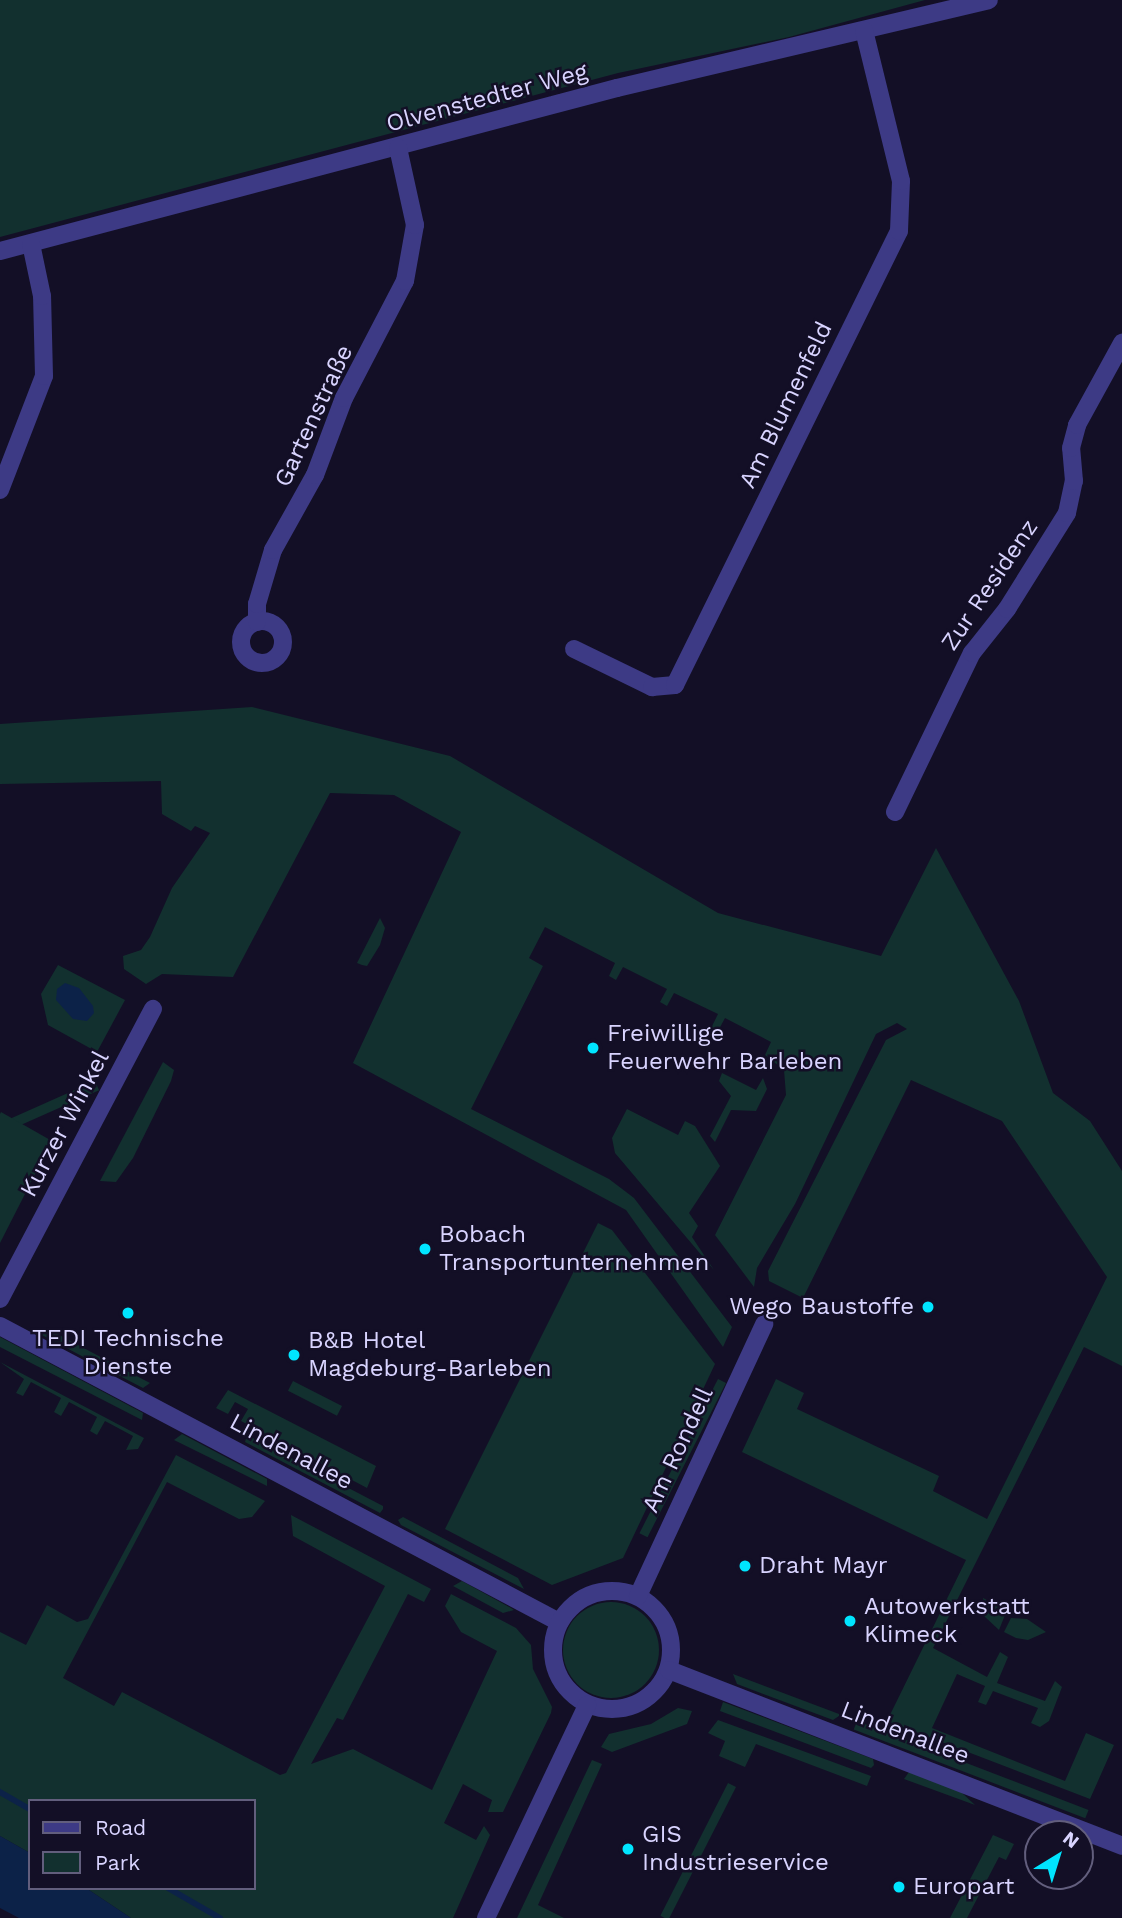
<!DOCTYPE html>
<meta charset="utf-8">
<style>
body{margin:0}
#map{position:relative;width:1122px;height:1918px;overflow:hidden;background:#130f26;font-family:"Work Sans",sans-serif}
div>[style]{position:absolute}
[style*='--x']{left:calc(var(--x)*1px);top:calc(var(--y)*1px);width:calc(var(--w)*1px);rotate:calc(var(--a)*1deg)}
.green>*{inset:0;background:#12302f;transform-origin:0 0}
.round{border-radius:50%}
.water>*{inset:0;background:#0c2248}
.stream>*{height:6px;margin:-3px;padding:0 3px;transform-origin:3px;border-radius:3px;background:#0c2248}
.street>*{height:18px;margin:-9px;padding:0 9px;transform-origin:9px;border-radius:9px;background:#3d3a85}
.street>.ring{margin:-9px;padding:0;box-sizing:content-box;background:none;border:18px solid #3d3a85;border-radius:50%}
.dots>*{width:19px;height:19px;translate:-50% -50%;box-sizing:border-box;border:4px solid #130f26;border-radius:50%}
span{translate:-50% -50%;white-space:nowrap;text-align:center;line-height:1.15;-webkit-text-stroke:5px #130f26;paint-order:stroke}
.street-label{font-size:24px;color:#d9d4ff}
.poi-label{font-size:24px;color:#d9d4ff}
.left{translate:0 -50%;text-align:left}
.right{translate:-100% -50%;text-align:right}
.legend{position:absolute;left:28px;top:1799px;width:228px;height:91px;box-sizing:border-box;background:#130f26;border:2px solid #625e7d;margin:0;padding:9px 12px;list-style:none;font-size:21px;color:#d9d4ff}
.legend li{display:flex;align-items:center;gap:14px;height:35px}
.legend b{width:35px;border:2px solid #625e7d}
.north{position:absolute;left:1024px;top:1820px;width:70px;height:70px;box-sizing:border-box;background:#130f26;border:2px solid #625e7d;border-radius:50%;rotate:38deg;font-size:19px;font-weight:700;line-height:28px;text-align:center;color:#d9d4ff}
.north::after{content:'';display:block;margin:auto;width:24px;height:32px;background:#00e5ff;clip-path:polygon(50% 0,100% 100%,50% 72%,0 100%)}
</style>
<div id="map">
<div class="green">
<i style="clip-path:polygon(0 0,925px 0,789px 37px,618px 73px,0 237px)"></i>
<i style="clip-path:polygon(252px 707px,450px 756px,718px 913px,881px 956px,936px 848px,1019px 1001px,1053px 1093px,1090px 1121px,1122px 1171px,1122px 1366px,1084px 1347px,933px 1648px,987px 1677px,1000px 1652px,1008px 1657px,997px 1683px,1045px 1701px,1055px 1681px,1062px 1687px,1049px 1721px,1040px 1727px,1031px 1723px,1038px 1708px,993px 1691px,986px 1705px,978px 1702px,985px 1686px,957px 1674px,932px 1728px,1065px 1781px,1086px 1733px,1114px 1745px,1090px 1799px,887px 1721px,966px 1560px,742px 1452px,776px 1379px,804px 1393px,797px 1409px,939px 1476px,933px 1491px,987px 1519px,1107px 1277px,1002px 1121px,911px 1080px,803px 1298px,769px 1281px,768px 1271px,886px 1040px,907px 1029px,897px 1023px,876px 1034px,795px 1204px,757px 1268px,754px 1287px,715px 1235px,786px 1095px,784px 1070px,765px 1055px,771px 1042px,725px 1018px,718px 1031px,711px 1028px,718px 1014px,674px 993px,667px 1006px,660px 1002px,667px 989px,623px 967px,616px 980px,609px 976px,615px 963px,545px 927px,529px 958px,543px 966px,471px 1109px,609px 1179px,634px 1198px,732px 1327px,723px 1347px,626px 1210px,353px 1063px,461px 832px,394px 795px,330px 793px,233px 977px,162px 974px,146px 984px,124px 969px,123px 956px,141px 950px,150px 937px,172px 888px,210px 833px,195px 826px,191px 831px,162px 814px,161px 781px,0 784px,0 724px)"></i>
<i style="clip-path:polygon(380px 918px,385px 928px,380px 945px,367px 966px,362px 965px,357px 963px)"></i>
<i style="clip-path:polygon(58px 965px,125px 1000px,97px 1052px,48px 1025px,41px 994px)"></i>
<i style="clip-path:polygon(163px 1062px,174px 1070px,171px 1081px,133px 1158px,116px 1182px,100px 1181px)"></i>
<i style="clip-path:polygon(722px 1073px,756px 1090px,763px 1078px,767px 1089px,756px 1111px,731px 1110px,715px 1142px,710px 1136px,731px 1096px,719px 1081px)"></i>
<i style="left:95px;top:1081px;width:10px;height:200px;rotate:66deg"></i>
<i style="clip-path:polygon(627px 1109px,678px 1135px,685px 1121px,695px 1126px,720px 1166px,689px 1213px,698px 1226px,692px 1237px,714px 1270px,615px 1153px,612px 1138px)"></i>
<i style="clip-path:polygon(1px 1112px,52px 1141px,0 1243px,0 1114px)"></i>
<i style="clip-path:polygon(598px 1223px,612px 1230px,715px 1364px,623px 1558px,552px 1585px,445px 1529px)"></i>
<i style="clip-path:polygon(46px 1328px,127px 1371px,150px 1383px,143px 1388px,93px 1362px,42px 1335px)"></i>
<i style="clip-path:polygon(0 1337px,143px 1413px,142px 1420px,0 1347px)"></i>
<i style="clip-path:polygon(0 1362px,144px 1438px,138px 1449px,126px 1450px,133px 1436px,105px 1421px,97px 1435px,90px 1431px,97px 1417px,69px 1402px,61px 1416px,54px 1412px,61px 1398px,31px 1382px,23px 1396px,16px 1393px,24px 1379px)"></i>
<i style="left:718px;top:1379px;width:9px;height:173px;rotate:27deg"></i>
<i style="left:293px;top:1381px;width:55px;height:11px;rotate:27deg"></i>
<i style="clip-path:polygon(228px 1390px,376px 1466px,367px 1488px,241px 1421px,248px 1409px,235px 1402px,228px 1414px,216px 1408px)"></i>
<i style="clip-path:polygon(182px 1434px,267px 1479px,267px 1486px,174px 1440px)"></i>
<i style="clip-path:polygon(247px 1435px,383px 1506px,383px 1509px,380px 1513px,245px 1442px)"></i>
<i style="clip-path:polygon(176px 1455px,265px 1501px,252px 1517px,239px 1519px,167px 1482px,63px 1678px,114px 1706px,122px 1692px,280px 1775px,286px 1773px,385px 1586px,293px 1536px,291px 1515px,431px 1589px,424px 1602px,408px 1594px,343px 1720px,337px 1718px,311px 1764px,353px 1749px,432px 1790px,497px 1651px,461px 1632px,445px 1606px,451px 1594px,516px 1628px,531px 1645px,533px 1669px,552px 1707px,551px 1713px,503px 1812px,488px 1812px,492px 1800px,463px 1784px,444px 1823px,476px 1840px,484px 1826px,490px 1835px,453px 1918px,131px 1918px,86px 1888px,254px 1888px,254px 1801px,30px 1801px,30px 1853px,0 1836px,0 1632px,26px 1645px,47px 1605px,77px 1622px,88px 1619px)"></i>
<i style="clip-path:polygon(403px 1517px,518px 1578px,524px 1589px,401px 1525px,398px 1520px)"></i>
<i style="clip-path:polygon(462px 1581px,511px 1608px,514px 1610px,503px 1613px,453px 1586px)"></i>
<i style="clip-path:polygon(983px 1598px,1007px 1610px,999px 1630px,984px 1616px)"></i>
<i class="round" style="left:563px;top:1602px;width:96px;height:96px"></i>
<i style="clip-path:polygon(1011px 1618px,1027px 1619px,1046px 1632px,1028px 1640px,1016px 1638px,1004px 1632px)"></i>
<i style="clip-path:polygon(733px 1674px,839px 1714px,839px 1716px,833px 1720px,737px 1684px)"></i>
<i style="clip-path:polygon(723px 1702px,873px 1759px,874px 1765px,871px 1768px,720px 1711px)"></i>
<i style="clip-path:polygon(678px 1708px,692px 1711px,687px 1724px,612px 1752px,601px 1747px,609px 1734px,651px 1724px)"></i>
<i style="clip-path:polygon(718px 1720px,871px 1776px,867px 1786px,756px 1744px,745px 1767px,719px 1756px,725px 1741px,708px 1733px)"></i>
<i style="left:857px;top:1721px;width:248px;height:9px;rotate:21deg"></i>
<i style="clip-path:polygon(592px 1760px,602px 1764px,538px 1905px,564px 1918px,517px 1918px)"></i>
<i style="clip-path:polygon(909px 1772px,960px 1791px,975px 1805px,904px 1779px)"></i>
<i style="left:728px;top:1783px;width:9px;height:149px;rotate:27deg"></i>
<i style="clip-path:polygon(993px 1835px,1014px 1844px,1006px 1860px,999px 1857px,967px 1918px,950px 1918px)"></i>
</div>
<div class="water">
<i style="clip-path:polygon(65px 983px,79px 988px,93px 1006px,94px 1013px,87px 1021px,73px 1019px,56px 1000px,57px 989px)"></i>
<i style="clip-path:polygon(0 1836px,30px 1853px,30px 1888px,86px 1888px,131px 1918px,19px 1918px,0 1908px)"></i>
</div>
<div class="stream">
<i style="--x:0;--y:1792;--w:34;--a:30"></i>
<i style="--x:168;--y:1888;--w:60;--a:30"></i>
</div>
<div class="street">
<i style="--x:0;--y:251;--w:638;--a:-14.8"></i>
<i style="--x:617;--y:88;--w:382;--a:-13.3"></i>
<i style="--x:0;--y:490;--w:122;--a:-68.9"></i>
<i style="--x:44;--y:376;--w:80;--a:-91.4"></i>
<i style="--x:42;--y:296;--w:53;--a:-101.9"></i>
<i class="ring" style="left:241px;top:621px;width:24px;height:24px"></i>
<i style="--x:257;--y:622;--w:18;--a:-90"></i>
<i style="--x:257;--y:604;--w:56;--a:-73.5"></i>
<i style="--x:273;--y:550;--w:86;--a:-60.8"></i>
<i style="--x:315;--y:475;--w:82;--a:-69.4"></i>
<i style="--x:344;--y:398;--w:132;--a:-62.5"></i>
<i style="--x:405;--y:281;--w:57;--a:-79.9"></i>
<i style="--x:415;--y:225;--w:79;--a:-102.4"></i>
<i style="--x:574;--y:649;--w:87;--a:26"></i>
<i style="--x:652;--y:687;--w:23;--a:-5"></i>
<i style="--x:675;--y:685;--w:506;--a:-63.74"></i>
<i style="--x:899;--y:231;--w:50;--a:-87.7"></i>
<i style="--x:901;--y:181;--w:155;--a:-103.8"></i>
<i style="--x:895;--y:812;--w:177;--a:-64.2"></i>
<i style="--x:972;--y:653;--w:56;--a:-51.5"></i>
<i style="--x:1007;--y:609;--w:113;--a:-58"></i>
<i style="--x:1067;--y:513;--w:33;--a:-78"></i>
<i style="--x:1074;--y:481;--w:33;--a:-95"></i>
<i style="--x:1071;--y:448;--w:24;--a:-75"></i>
<i style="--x:1077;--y:425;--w:94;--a:-61.2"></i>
<i style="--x:0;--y:1299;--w:328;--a:-62.2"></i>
<i style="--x:0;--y:1326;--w:633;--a:27.9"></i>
<i class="ring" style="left:553px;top:1591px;width:100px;height:100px"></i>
<i style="--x:638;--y:1596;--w:300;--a:-65.1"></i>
<i style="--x:669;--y:1670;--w:486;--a:21.2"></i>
<i style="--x:486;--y:1918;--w:236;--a:-64.6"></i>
</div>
<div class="dots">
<i style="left:593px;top:1048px;background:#00e5ff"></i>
<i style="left:425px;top:1249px;background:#00e5ff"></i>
<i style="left:928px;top:1307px;background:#00e5ff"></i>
<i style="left:128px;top:1313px;background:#00e5ff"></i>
<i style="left:294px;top:1355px;background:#00e5ff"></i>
<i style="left:745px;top:1566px;background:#00e5ff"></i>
<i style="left:850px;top:1621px;background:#00e5ff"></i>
<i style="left:628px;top:1849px;background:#00e5ff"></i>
<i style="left:899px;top:1887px;background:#00e5ff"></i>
</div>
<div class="street-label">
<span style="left:487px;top:98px;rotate:-15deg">Olvenstedter Weg</span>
<span style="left:786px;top:405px;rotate:-64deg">Am Blumenfeld</span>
<span style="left:314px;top:416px;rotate:-65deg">Gartenstraße</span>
<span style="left:990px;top:585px;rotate:-56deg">Zur Residenz</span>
<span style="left:65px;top:1124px;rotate:-62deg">Kurzer Winkel</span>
<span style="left:678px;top:1450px;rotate:-65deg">Am Rondell</span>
<span style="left:291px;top:1452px;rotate:28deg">Lindenallee</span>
<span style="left:905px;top:1733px;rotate:21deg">Lindenallee</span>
</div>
<div class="poi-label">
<span class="left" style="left:607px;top:1048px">Freiwillige<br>Feuerwehr Barleben</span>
<span class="left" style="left:439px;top:1249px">Bobach<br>Transportunternehmen</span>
<span class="right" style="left:914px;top:1307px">Wego Baustoffe</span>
<span style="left:128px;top:1353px">TEDI Technische<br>Dienste</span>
<span class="left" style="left:308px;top:1355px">B&amp;B Hotel<br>Magdeburg-Barleben</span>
<span class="left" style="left:759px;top:1566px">Draht Mayr</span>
<span class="left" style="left:864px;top:1621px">Autowerkstatt<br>Klimeck</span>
<span class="left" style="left:642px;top:1849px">GIS<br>Industrieservice</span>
<span class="left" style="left:913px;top:1887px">Europart</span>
</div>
<ul class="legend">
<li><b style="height:9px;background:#3d3a85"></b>Road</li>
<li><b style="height:19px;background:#12302f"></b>Park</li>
</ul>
<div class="north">N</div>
</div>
